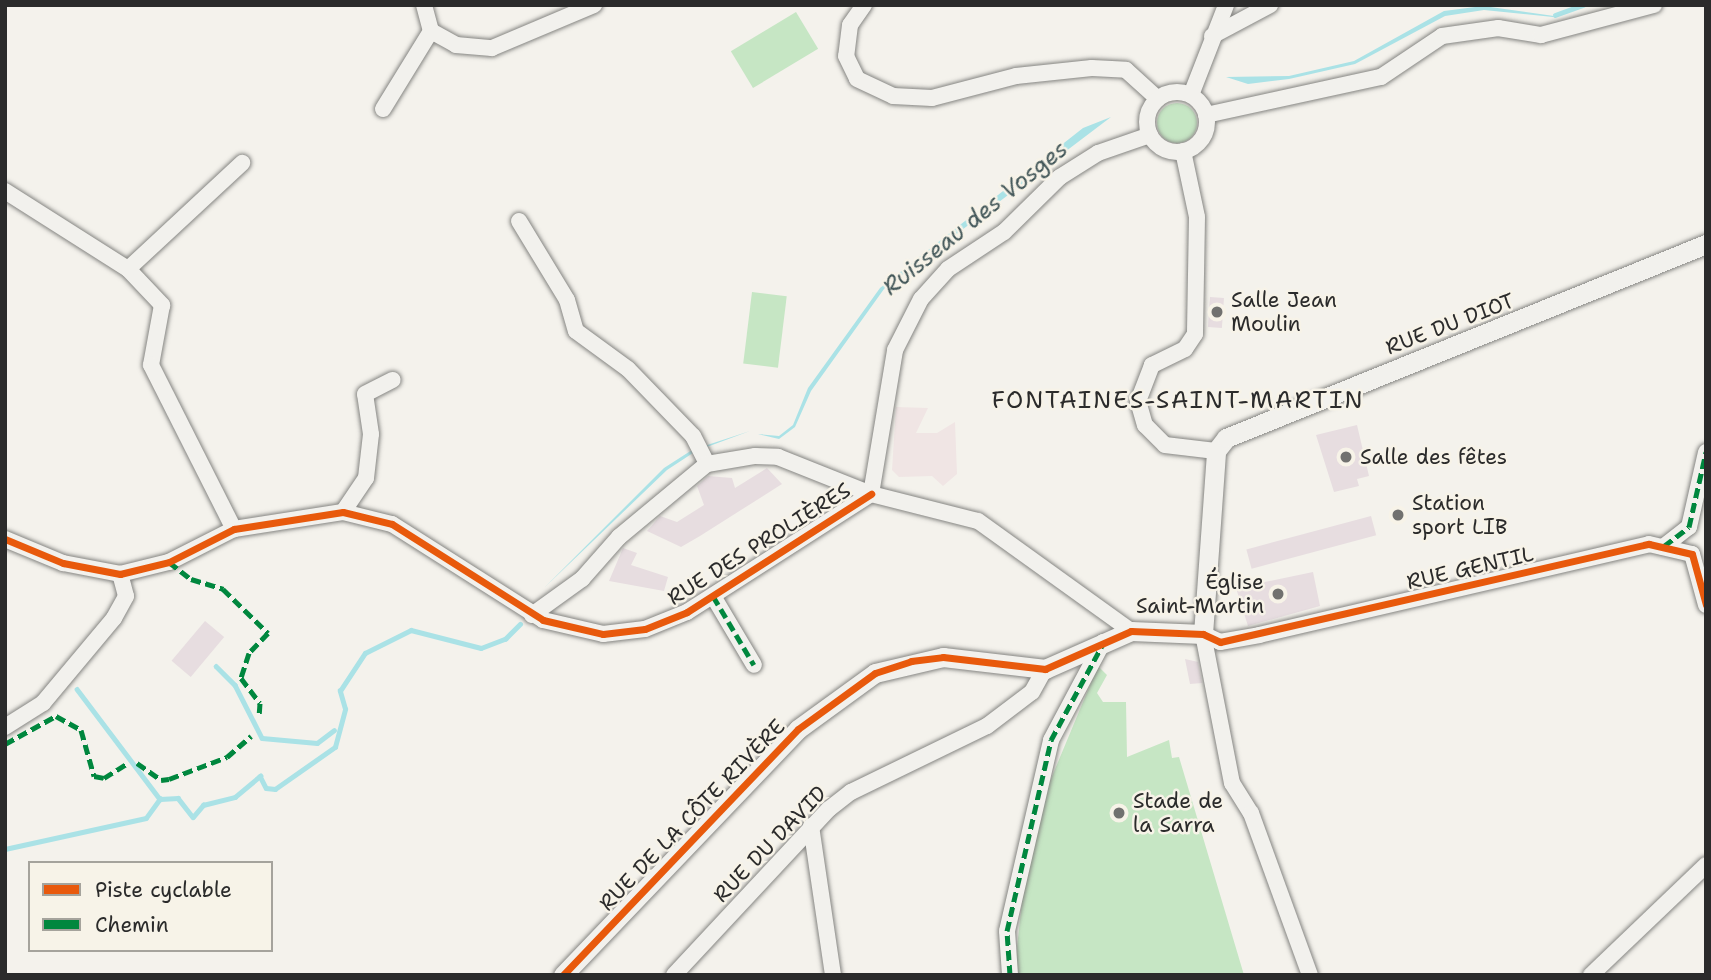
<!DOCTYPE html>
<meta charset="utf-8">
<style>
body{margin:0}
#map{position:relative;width:1711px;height:980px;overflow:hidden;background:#f4f2ec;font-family:"Shantell Sans",sans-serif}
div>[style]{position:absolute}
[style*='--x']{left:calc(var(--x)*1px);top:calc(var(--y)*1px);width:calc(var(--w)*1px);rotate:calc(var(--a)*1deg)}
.built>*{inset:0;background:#f0e5e4}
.green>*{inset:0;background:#c6e6c4;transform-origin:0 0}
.round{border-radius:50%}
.water>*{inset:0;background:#aae2e6}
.stream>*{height:4.5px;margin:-2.25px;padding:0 2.25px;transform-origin:2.25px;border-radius:2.25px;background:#aae2e6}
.building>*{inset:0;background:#e7dde0;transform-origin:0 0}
.roads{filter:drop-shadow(0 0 2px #858582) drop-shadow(0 0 2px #858582)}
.minor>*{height:16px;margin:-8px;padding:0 8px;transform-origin:8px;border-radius:8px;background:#f2f1ed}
.minor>.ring{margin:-8px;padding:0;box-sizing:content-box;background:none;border:16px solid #f2f1ed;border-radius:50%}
.tertiary>*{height:19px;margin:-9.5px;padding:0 9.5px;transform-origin:9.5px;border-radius:9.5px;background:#f2f1ed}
.quiet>*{height:5px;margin-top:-2.5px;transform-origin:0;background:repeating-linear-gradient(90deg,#00873e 0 10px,transparent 0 15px)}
.cycleway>*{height:7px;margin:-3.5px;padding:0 3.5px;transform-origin:3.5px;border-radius:3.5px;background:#e8590c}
.dots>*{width:19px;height:19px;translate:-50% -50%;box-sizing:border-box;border:4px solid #f7f3e8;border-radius:50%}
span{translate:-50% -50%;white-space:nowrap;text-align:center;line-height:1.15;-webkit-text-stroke:5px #f7f3e8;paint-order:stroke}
.poi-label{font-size:21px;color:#2b2b2b}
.left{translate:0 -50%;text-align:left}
.right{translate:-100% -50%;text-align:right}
.street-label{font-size:21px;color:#2b2b2b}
.water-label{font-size:23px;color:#435759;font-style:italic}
.quarter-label{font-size:24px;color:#2b2b2b;letter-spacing:2px}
.frame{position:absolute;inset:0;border:7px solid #2b2b2b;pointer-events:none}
.legend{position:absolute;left:28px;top:861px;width:245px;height:91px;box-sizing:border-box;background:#f7f3e8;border:2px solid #a5a39c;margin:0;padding:9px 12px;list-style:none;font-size:21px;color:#2b2b2b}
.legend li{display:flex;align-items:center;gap:14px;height:35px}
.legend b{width:35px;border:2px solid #a5a39c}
</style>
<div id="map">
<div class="built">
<i style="clip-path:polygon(896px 407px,928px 408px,916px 433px,937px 433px,955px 422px,957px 474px,943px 486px,932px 476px,899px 477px,892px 470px)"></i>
</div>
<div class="green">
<i style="left:796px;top:12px;width:43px;height:76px;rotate:59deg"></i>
<i class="round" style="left:1157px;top:103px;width:40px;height:40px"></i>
<i style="left:752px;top:292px;width:35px;height:72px;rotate:7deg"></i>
<i style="clip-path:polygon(1098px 666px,1107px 675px,1097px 693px,1103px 702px,1126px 702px,1127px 757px,1169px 740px,1172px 758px,1179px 757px,1244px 975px,1014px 975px,1024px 883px,1048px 786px)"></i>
</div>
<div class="water">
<i style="clip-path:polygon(1588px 5px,1553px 17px,1484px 10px,1445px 16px,1355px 64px,1289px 79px,1248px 84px,1226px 77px,1289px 76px,1354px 61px,1444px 11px,1483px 6px,1554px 16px)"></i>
<i style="clip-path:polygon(1111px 117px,884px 289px,811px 391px,795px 427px,779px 439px,758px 434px,779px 436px,793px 425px,808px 388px,880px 288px,1083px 128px)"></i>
<i style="clip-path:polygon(750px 431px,696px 451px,667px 470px,544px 588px,664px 468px,692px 450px)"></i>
</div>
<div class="stream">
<i style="--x:1555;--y:15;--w:30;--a:-20"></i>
<i style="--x:216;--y:666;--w:27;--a:45"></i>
<i style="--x:235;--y:685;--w:59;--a:63"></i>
<i style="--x:262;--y:738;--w:55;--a:5.2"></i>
<i style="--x:317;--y:743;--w:21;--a:-37"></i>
<i style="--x:77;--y:689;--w:138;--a:53"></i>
<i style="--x:5;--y:849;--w:144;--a:-12.4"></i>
<i style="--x:146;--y:818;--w:24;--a:-54"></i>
<i style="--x:160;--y:799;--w:18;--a:-3"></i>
<i style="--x:178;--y:798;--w:24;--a:52"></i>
<i style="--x:193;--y:817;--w:16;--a:-50"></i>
<i style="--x:203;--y:805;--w:33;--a:-14"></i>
<i style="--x:235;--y:797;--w:33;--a:-40"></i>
<i style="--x:260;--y:776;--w:13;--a:63"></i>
<i style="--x:266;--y:788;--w:9;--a:6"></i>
<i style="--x:275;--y:789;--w:73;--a:-35"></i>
<i style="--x:335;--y:747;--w:39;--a:-75"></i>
<i style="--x:345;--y:709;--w:19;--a:-106"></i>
<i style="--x:340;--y:691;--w:45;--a:-56.7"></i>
<i style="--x:365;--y:653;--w:51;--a:-26.6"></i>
<i style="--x:411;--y:630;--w:72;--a:14.4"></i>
<i style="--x:481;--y:648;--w:26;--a:-21"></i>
<i style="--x:505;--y:639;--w:21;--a:-45"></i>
</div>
<div class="building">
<i style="left:1210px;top:297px;width:14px;height:30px;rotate:4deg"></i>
<i style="clip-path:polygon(1357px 425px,1369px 476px,1357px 479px,1359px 486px,1334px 492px,1316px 435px)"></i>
<i style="clip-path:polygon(767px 468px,782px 484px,700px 536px,681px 547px,647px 531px,660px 516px,677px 522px,704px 505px,697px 486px,708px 476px,732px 478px,735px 488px)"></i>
<i style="left:1371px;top:516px;width:20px;height:129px;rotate:75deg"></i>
<i style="clip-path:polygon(623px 548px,637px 553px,631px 565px,668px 577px,664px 591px,609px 581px)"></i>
<i style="clip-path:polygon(1313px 572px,1320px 606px,1248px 626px,1236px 588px)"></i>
<i style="left:205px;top:621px;width:25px;height:52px;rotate:40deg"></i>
<i style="clip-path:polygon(1185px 659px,1198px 662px,1202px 683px,1190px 684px)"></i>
</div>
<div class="roads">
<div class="minor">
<i style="--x:424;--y:5;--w:27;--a:75"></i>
<i style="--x:431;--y:31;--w:29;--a:29"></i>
<i style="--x:456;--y:45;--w:36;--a:5"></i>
<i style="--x:492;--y:48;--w:111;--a:-22.9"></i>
<i style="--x:864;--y:5;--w:24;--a:125"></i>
<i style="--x:850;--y:25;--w:31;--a:97"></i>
<i style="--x:846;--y:56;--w:25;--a:64"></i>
<i style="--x:857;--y:79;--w:40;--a:25"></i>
<i style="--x:893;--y:96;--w:39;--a:3"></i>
<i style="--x:932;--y:98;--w:87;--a:-14.7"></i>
<i style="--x:1016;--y:76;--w:76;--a:-6"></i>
<i style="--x:1092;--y:68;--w:34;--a:3"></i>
<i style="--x:1126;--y:70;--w:43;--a:42.2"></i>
<i style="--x:1212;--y:36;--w:66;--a:-28.1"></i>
<i class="ring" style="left:1147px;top:92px;width:44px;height:44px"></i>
<i style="--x:1191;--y:95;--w:97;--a:-68.7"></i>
<i style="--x:383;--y:109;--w:92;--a:-58.4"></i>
<i style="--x:1206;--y:115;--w:179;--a:-12.3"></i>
<i style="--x:1381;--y:77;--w:73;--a:-33.9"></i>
<i style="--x:1442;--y:36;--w:57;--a:-8.1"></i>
<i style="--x:1498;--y:28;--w:44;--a:9.2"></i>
<i style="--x:1541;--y:35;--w:117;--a:-14.9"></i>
<i style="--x:1183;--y:151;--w:67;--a:78"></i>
<i style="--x:1197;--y:217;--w:117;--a:91"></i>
<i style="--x:1195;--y:334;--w:18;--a:124"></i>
<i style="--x:1185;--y:349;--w:37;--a:154"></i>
<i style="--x:1152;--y:365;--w:39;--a:111"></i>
<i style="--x:1138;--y:401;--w:25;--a:74"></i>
<i style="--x:1145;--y:425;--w:28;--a:45"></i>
<i style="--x:1165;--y:445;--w:51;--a:6.7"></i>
<i style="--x:5;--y:191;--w:146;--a:32.4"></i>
<i style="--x:128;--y:269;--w:50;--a:46.6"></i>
<i style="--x:162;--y:305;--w:61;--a:100.4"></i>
<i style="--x:151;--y:365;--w:184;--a:63.2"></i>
<i style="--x:519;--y:221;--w:92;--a:58.7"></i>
<i style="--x:567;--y:300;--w:32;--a:74"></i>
<i style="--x:576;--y:331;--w:64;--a:36.2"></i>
<i style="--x:628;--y:369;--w:93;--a:45.9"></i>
<i style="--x:693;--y:436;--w:31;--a:63"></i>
<i style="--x:128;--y:269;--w:156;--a:-42.9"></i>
<i style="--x:871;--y:494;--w:146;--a:-80.5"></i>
<i style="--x:895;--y:350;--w:57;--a:-63"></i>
<i style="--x:921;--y:299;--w:40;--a:-48"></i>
<i style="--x:948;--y:269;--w:67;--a:-33.5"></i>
<i style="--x:1004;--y:232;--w:78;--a:-44.5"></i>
<i style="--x:1060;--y:177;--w:45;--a:-32.3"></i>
<i style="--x:1098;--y:153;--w:55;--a:-19.1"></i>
<i style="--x:343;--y:512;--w:41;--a:-55.9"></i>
<i style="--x:366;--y:478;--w:44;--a:-83.5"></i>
<i style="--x:371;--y:434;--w:40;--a:-98.5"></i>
<i style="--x:365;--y:394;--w:31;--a:-27"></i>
<i style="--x:5;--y:539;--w:63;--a:22.5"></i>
<i style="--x:63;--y:563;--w:58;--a:10.9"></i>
<i style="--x:120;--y:574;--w:50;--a:-13.8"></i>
<i style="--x:169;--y:562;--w:73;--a:-26.9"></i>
<i style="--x:234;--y:529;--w:110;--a:-8.9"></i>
<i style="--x:343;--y:512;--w:50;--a:13.8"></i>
<i style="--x:392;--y:524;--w:179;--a:32.4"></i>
<i style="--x:543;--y:620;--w:62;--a:13.1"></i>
<i style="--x:603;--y:634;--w:42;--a:-6.8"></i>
<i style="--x:645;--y:629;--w:45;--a:-22"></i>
<i style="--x:687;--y:612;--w:219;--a:-32.7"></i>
<i style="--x:1663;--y:547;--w:33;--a:-38"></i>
<i style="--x:1689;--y:527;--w:77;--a:-77.2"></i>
<i style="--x:713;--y:596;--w:80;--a:59.3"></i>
<i style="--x:532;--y:615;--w:62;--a:-35.8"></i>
<i style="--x:582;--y:579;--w:56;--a:-48.6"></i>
<i style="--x:619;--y:537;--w:114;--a:-39.7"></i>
<i style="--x:707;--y:464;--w:49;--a:-9.5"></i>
<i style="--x:755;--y:456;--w:23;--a:2"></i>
<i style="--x:778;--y:457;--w:100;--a:21.7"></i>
<i style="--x:871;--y:494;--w:110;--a:14.2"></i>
<i style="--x:978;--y:521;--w:188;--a:35.7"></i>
<i style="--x:1203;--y:634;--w:19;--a:25"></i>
<i style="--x:1220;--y:642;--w:40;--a:-10"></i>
<i style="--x:1259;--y:635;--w:400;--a:-13.1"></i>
<i style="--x:1649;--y:544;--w:44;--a:13.1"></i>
<i style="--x:1692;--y:554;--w:53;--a:74.6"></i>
<i style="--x:1203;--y:634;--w:152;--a:79"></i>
<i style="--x:1232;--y:783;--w:36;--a:58"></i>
<i style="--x:1251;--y:813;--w:172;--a:70"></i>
<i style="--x:5;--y:727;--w:45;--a:-32.3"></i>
<i style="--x:43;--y:703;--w:111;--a:-50.1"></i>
<i style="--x:114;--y:618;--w:25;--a:-61"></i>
<i style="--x:126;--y:596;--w:23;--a:-105"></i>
<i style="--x:811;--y:826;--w:151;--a:81.6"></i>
<i style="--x:674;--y:975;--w:227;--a:-47"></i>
<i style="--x:829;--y:809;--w:28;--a:-38"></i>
<i style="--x:851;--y:792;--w:151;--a:-25.9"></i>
<i style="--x:987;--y:726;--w:56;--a:-37.1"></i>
<i style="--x:1032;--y:692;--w:26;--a:-61"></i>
<i style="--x:1010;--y:975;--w:44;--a:-93.9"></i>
<i style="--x:1007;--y:931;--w:196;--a:-77"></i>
<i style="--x:1051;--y:740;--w:111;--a:-62"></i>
<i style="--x:1591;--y:975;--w:159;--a:-43.7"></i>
</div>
<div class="tertiary">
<i style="--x:563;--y:975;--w:340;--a:-46.3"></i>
<i style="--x:798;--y:729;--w:95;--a:-36"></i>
<i style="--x:875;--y:673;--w:70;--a:-13.2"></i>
<i style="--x:943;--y:657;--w:103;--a:6.7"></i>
<i style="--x:1045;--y:669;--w:94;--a:-23.8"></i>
<i style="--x:1131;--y:631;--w:72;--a:2.4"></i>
<i style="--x:1203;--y:634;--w:183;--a:-85.9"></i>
<i style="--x:1216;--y:451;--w:16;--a:-52"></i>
<i style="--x:1226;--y:438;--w:518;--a:-22.01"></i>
</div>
</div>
<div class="quiet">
<i style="--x:1664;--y:546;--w:31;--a:-37"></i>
<i style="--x:1689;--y:527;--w:77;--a:-77.2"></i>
<i style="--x:169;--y:562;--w:28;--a:38"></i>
<i style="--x:191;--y:579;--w:34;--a:17"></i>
<i style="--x:223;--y:589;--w:63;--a:44.4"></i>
<i style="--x:268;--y:633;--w:28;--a:134"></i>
<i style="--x:249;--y:653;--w:26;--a:108"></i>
<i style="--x:241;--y:678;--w:31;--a:53"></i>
<i style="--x:260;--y:703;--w:14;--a:94"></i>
<i style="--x:713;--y:596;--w:80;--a:59.3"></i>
<i style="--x:5;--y:744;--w:58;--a:-28.8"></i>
<i style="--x:56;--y:716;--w:29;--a:29"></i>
<i style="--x:81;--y:730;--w:48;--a:74.2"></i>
<i style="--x:94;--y:776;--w:10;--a:11"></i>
<i style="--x:104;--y:778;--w:28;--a:-32"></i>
<i style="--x:137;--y:763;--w:29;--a:35"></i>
<i style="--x:161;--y:780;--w:8;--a:-7"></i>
<i style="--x:169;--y:779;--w:62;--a:-20.8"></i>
<i style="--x:227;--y:757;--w:32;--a:-41"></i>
<i style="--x:1010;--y:975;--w:44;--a:-93.9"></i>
<i style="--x:1007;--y:931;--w:196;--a:-77"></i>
<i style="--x:1051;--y:740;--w:109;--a:-61.6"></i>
</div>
<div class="cycleway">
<i style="--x:5;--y:539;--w:63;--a:22.5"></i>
<i style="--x:63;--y:563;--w:58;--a:10.9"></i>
<i style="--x:120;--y:574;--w:50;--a:-13.8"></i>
<i style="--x:169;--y:562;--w:73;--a:-26.9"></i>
<i style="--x:234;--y:529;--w:110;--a:-8.9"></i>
<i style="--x:343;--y:512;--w:50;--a:13.8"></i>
<i style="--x:392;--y:524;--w:179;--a:32.4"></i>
<i style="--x:543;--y:620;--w:62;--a:13.1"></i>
<i style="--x:603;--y:634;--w:42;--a:-6.8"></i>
<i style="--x:645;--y:629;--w:45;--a:-22"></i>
<i style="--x:687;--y:612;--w:219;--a:-32.7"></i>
<i style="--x:563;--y:975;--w:340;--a:-46.3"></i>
<i style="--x:798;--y:729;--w:95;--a:-36"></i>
<i style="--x:875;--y:673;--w:38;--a:-18"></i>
<i style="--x:911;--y:661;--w:32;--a:-7"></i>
<i style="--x:943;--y:657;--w:103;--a:6.7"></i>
<i style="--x:1045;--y:669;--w:94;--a:-23.8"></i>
<i style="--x:1131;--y:631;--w:72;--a:2.4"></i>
<i style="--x:1203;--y:634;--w:19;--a:25"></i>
<i style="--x:1220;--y:642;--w:440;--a:-12.9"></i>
<i style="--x:1649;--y:544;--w:44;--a:13.1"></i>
<i style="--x:1692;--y:554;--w:53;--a:74.6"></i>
</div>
<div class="dots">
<i style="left:1217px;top:312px;background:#71716f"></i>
<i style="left:1346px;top:457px;background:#71716f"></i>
<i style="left:1398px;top:515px;background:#71716f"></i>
<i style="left:1278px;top:594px;background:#71716f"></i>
<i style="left:1119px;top:813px;background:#71716f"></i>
</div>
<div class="poi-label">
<span class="left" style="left:1231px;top:312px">Salle Jean<br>Moulin</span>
<span class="left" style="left:1360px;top:457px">Salle des fêtes</span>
<span class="left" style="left:1412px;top:515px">Station<br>sport LIB</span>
<span class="right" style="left:1264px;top:594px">Église<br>Saint-Martin</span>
<span class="left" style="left:1133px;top:813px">Stade de<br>la Sarra</span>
</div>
<div class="street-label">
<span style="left:1450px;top:324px;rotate:-21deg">RUE DU DIOT</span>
<span style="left:759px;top:544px;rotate:-32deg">RUE DES PROLIÈRES</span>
<span style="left:1470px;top:568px;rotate:-13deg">RUE GENTIL</span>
<span style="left:692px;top:815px;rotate:-46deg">RUE DE LA CÔTE RIVÈRE</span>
<span style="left:770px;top:844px;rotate:-46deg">RUE DU DAVID</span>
</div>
<div class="water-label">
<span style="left:975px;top:218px;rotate:-39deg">Ruisseau des Vosges</span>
</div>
<div class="quarter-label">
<span style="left:1178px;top:401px">FONTAINES-SAINT-MARTIN</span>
</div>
<div class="frame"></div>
<ul class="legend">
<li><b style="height:9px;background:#e8590c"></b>Piste cyclable</li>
<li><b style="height:9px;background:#00873e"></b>Chemin</li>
</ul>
</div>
